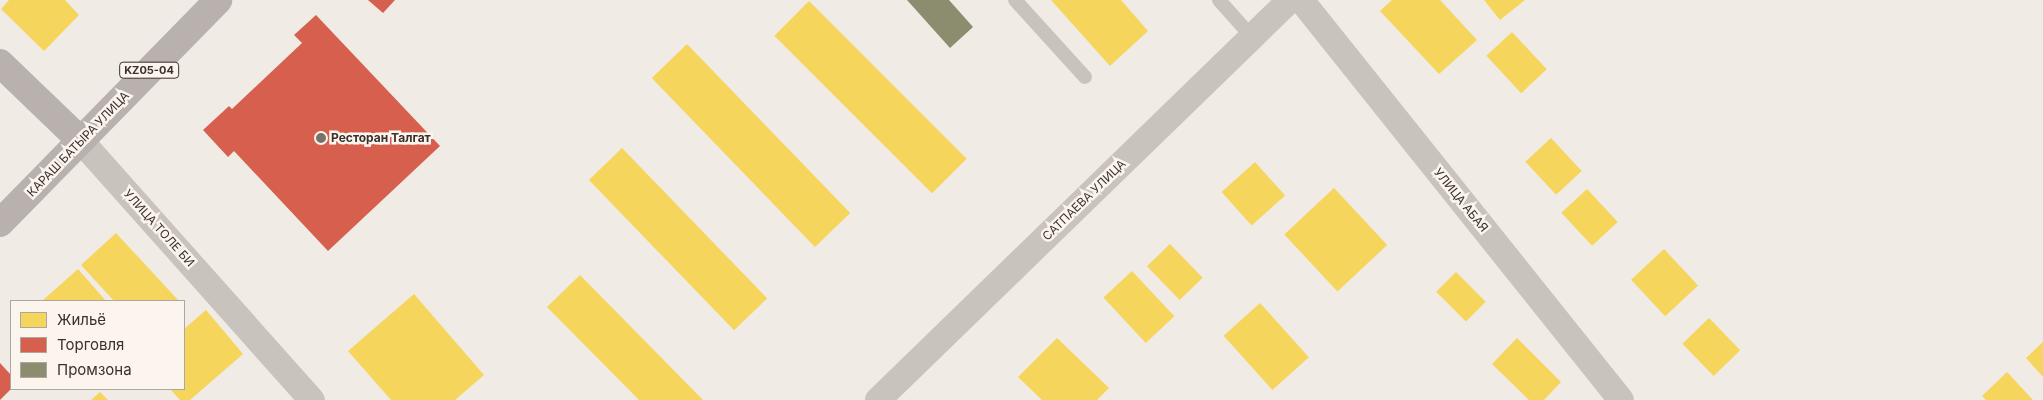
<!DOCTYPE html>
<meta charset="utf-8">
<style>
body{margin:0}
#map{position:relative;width:2043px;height:400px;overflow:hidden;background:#f0ebe5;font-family:Inter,sans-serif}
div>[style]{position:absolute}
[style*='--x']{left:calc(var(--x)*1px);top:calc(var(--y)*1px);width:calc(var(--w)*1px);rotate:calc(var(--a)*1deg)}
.homes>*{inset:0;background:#f6d55c;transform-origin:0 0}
.shops>*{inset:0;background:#d6604d}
.industry>*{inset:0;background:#8c8c6e}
.service>*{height:14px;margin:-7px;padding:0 7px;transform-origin:7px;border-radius:7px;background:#c9c3be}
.minor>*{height:26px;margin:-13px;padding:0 13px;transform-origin:13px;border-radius:13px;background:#c9c3be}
.primary>*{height:28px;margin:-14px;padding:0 14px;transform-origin:14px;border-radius:14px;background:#b8b1ad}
.dots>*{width:14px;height:14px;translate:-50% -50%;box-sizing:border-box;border:2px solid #fbf5ee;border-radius:50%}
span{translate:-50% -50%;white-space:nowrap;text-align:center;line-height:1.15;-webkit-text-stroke:5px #fbf5ee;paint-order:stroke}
.shield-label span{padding:1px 4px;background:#fbf5ee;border:1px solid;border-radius:4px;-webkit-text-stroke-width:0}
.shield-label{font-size:11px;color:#3b302b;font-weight:700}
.poi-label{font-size:12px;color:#3b302b;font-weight:700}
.left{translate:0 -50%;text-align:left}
.street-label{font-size:12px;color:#3b302b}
.legend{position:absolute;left:10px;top:300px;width:175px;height:90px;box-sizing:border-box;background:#fbf5ee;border:1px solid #aea6a0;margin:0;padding:6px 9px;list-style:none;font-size:15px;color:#3b302b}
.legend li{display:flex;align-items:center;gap:10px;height:25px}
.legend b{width:25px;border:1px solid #aea6a0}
</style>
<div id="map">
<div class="homes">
<i style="clip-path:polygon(9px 0,65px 0,79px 15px,44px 51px,1px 9px)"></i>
<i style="clip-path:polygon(1051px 0,1121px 0,1148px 31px,1110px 66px)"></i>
<i style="clip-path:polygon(1392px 0,1440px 0,1477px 40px,1439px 74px,1380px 11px)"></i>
<i style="clip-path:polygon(1484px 0,1525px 0,1500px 20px)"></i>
<i style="left:809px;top:1px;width:223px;height:49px;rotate:45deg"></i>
<i style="left:1512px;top:32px;width:51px;height:35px;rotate:47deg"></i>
<i style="left:687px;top:44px;width:235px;height:49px;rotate:46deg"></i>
<i style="left:1551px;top:138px;width:45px;height:35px;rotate:47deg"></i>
<i style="left:622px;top:148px;width:209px;height:46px;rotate:46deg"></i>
<i style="left:1255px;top:162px;width:45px;height:45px;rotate:48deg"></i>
<i style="left:1334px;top:188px;width:78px;height:68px;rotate:47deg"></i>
<i style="left:1587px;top:189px;width:45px;height:35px;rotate:47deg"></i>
<i style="clip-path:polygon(116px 233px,178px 300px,177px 301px,114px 301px,81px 265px)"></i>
<i style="left:1170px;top:244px;width:47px;height:32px;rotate:46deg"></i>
<i style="left:1664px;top:249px;width:50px;height:45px;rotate:47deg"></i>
<i style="clip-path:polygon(78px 269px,106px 301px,42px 301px)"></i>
<i style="left:1132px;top:271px;width:62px;height:39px;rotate:47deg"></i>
<i style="left:1456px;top:272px;width:42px;height:28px;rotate:45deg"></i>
<i style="clip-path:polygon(580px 275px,703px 400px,639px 400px,547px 307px)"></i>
<i style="clip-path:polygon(414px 294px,484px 375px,455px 400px,391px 400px,348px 351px)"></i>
<i style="left:1260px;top:303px;width:73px;height:49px;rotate:48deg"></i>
<i style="clip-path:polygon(206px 310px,243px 354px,190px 400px,180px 400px,170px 389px,184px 389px,184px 329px)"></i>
<i style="left:1709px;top:318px;width:45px;height:37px;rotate:46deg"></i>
<i style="clip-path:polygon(1057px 338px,1109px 388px,1097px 400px,1042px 400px,1018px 377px)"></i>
<i style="clip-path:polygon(1517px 338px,1561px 382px,1544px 400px,1529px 400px,1492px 364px)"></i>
<i style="clip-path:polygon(2043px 342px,2043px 377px,2026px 358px)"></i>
<i style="clip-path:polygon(2007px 372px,2033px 400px,1986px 400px,1982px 396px)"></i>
<i style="clip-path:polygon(100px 392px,108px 400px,91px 400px)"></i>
</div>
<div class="shops">
<i style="clip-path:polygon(368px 0,395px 0,383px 13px)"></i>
<i style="clip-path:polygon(316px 15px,440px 146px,328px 251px,234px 151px,228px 157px,203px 130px,229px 106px,232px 109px,302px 43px,294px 35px)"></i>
<i style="clip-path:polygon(0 363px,11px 375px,11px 389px,0 400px)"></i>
</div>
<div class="industry">
<i style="clip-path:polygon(907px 0,949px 0,973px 27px,950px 48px)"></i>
</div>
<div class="service">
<i style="--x:1015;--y:0;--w:104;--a:47.7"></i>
<i style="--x:1219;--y:0;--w:50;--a:48.3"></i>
</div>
<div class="minor">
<i style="--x:1301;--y:0;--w:512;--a:51.34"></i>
<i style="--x:81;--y:141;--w:347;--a:48.3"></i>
<i style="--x:878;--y:400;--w:574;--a:-44.15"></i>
</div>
<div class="primary">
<i style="--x:0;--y:63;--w:112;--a:43.9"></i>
<i style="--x:0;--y:223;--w:312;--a:-45.6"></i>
</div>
<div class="dots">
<i style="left:321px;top:138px;background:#7a716c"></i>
</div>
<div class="shield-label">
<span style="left:149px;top:70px">KZ05-04</span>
</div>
<div class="poi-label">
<span class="left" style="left:331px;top:138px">Ресторан Талгат</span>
</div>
<div class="street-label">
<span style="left:78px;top:144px;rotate:-46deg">КАРАШ БАТЫРА УЛИЦА</span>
<span style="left:1084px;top:200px;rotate:-44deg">САТПАЕВА УЛИЦА</span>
<span style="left:1461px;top:200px;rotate:51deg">УЛИЦА АБАЯ</span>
<span style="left:159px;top:228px;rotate:48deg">УЛИЦА ТОЛЕ БИ</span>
</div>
<ul class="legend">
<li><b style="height:14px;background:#f6d55c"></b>Жильё</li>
<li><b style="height:14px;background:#d6604d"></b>Торговля</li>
<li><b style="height:14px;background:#8c8c6e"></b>Промзона</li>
</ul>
</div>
